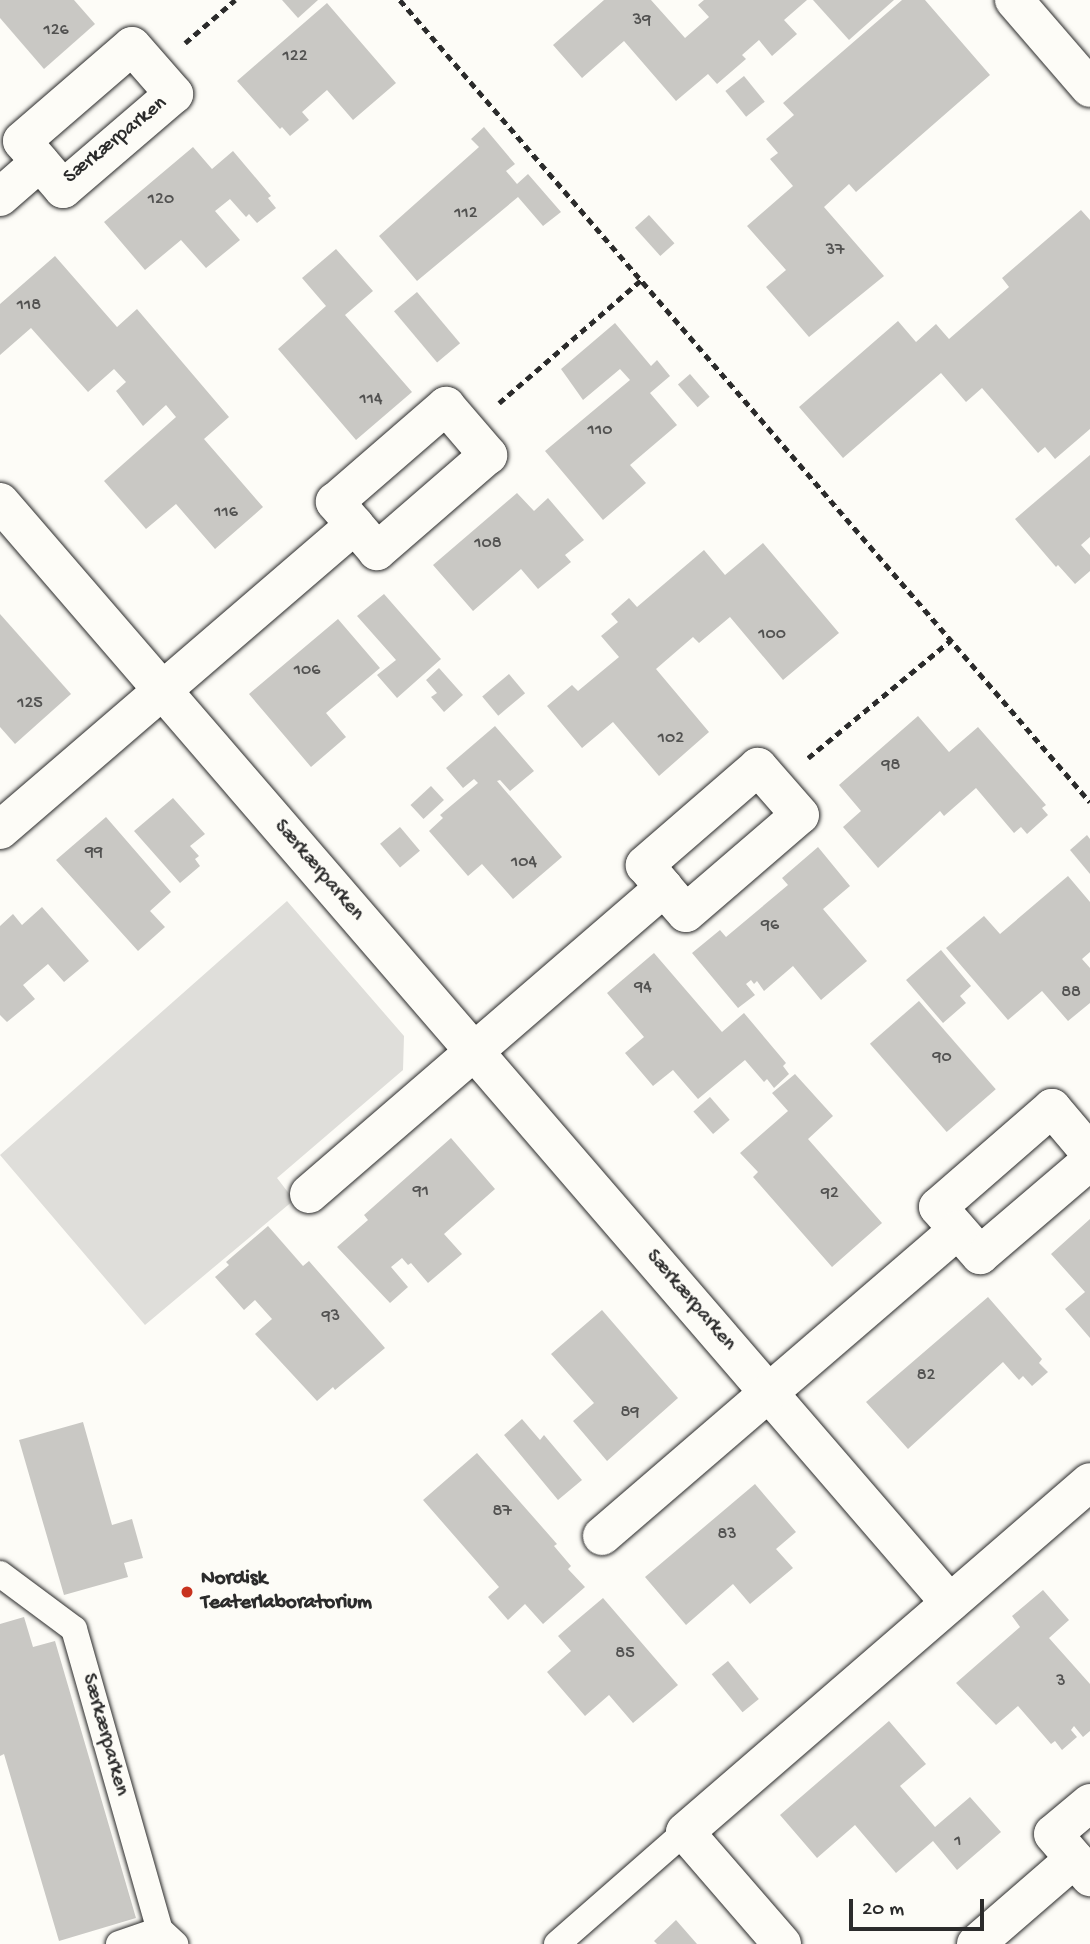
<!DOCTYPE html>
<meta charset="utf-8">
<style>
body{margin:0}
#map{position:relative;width:1090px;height:1944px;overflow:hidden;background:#fdfcf7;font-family:"Gochi Hand",sans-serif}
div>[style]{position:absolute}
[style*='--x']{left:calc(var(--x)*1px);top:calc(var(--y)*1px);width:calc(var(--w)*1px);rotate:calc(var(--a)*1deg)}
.green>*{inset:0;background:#dfdeda}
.building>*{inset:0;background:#c9c8c4;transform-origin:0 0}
.path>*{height:4.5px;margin-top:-2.25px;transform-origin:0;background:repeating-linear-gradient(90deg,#2b2b2b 0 7px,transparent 0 12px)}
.roads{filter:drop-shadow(0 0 2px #2b2b2b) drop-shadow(0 0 2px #2b2b2b)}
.service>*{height:26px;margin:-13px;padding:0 13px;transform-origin:13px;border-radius:13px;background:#fdfcf7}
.minor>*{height:38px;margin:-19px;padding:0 19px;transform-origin:19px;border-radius:19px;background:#fdfcf7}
.tertiary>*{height:38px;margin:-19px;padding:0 19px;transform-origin:19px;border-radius:19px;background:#fdfcf7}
.dots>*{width:19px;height:19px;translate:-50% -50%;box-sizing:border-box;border:4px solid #fdfcf7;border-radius:50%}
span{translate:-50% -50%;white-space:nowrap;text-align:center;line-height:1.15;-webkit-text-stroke:6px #fdfcf7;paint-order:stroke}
.number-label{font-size:18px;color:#525251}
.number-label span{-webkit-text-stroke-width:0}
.street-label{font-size:21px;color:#2b2b2b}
.poi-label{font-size:21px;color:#2b2b2b;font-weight:700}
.left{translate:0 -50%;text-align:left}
.scale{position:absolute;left:849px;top:1899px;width:135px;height:32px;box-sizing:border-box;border:4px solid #2b2b2b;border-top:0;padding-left:9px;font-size:21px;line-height:24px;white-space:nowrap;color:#2b2b2b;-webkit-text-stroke:5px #fdfcf7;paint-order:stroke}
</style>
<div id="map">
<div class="green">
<i style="clip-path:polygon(287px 901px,404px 1036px,403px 1070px,277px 1178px,294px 1200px,145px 1325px,0 1155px)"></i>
</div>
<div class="building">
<i style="clip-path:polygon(0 0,74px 0,95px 24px,44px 69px,0 18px)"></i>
<i style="clip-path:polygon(282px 0,318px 0,298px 18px)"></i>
<i style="clip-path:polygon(604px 0,651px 0,685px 38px,709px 17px,698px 5px,704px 0,807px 0,784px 20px,797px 34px,772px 56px,759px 40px,742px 55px,746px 59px,717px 84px,708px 74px,676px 101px,624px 41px,582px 78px,553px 45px)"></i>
<i style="clip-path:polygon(813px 0,894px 0,849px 40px)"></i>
<i style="clip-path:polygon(902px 0,925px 0,990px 75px,856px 192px,849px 184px,824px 207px,884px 276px,809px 337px,766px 287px,786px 270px,747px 226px,793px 186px,770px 159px,778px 153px,766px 139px,794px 115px,783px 103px)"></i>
<i style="clip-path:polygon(327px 3px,396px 83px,353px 120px,327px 90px,302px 112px,309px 120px,290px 136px,282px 127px,280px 129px,237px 81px)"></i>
<i style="left:744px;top:76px;width:33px;height:24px;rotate:51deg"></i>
<i style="clip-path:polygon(484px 127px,515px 164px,506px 171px,517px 184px,528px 174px,561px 212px,543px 226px,518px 197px,417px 281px,379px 236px,479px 147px,471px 139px)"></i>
<i style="clip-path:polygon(193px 147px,212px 169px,233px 151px,271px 196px,268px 198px,276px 208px,257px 223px,249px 214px,246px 217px,230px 199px,215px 211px,240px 240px,206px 268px,181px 240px,145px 270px,104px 222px)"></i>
<i style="clip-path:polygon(1081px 210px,1090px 220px,1090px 429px,1055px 459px,1045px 447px,1038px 453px,982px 388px,966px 402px,941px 373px,843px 458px,799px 407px,898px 321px,916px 342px,936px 324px,949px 339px,1009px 287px,1002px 278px)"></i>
<i style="left:649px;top:215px;width:38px;height:19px;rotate:48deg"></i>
<i style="clip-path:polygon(336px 249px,373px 291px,345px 315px,412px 392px,356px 440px,278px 349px,326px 306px,302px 278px)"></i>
<i style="clip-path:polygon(55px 256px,117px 327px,137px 309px,229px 417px,204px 439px,263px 507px,215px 549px,176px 504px,146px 529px,104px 481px,176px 417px,166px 405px,143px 426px,116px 391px,126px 382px,114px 369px,88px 392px,31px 328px,0 355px,0 304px)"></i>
<i style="left:417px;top:292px;width:67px;height:30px;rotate:50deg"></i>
<i style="clip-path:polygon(615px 323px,651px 366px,657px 360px,670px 376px,650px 393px,677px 425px,630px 465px,646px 483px,603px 520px,545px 451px,630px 380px,620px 369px,583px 400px,561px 369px)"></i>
<i style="left:690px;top:374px;width:30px;height:16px;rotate:49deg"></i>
<i style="clip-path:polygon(1090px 455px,1090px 537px,1081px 545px,1090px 555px,1090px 571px,1075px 584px,1058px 565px,1056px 567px,1015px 519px)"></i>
<i style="clip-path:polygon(517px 493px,534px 511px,548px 498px,584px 540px,565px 555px,571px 562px,538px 589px,521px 569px,473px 611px,433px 565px)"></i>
<i style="clip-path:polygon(763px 543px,839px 633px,783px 680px,730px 617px,699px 643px,693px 637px,656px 669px,709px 732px,659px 776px,613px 722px,582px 748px,547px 706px,572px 685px,578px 691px,619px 657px,601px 636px,618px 622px,611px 614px,629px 598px,637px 607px,704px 550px,725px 575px)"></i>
<i style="clip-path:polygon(384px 594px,441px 659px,397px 698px,377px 675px,396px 660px,357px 616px)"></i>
<i style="clip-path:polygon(0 614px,71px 694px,15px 744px,0 727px)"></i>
<i style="clip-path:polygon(338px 619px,380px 668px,326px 713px,346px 737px,311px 767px,249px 694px)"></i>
<i style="clip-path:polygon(439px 668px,463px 695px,444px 712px,431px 697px,437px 693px,426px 680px)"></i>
<i style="left:509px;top:674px;width:25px;height:35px;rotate:50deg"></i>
<i style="clip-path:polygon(918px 716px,949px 752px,978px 727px,1046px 805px,1042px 808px,1048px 815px,1027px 834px,1021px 827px,1014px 833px,976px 788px,944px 816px,940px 811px,878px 868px,843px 827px,861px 811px,839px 785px)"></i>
<i style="clip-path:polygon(495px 726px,534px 771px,510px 791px,500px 780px,497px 781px,562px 857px,513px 899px,482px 864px,468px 876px,429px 831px,443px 818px,440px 815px,478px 783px,474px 779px,463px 788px,446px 768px)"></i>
<i style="left:431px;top:786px;width:19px;height:28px;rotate:47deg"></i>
<i style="clip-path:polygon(173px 798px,205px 834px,190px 846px,199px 856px,195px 859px,200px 866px,180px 883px,134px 831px)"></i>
<i style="clip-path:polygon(106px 817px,171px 892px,150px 911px,165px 927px,138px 951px,56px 860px)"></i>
<i style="left:400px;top:827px;width:31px;height:26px;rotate:50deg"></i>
<i style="clip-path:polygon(1087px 835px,1090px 839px,1090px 874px,1070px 850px)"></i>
<i style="clip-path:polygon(818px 847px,850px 886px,823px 909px,867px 961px,821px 1000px,793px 966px,764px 991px,757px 981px,754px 984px,751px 980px,746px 984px,755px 995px,738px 1008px,692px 953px,720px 930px,726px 937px,788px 885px,782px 878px)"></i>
<i style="clip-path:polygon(1068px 876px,1090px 902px,1090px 952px,1082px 959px,1090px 968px,1090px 1003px,1068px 1021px,1042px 991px,1008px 1020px,946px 948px,984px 916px,1000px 934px)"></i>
<i style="clip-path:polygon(42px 907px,89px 961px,64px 982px,48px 964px,23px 985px,35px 999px,7px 1022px,0 1015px,0 926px,13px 914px,22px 925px)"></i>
<i style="clip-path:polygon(941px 950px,971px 986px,960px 996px,966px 1003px,943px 1023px,906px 980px)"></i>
<i style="clip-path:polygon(654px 953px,722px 1032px,744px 1013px,786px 1063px,783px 1066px,789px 1074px,774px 1088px,767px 1079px,764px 1082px,745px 1060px,698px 1099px,673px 1070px,653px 1086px,625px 1053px,644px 1037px,607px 993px)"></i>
<i style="left:919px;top:1001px;width:117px;height:65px;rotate:49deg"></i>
<i style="clip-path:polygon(795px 1074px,833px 1116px,808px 1139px,882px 1223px,832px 1267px,753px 1177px,758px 1172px,740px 1153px,788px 1111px,772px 1093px)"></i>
<i style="left:710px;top:1097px;width:30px;height:22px;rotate:49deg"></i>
<i style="clip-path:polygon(451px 1138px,495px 1189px,444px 1234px,462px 1254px,428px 1283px,411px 1263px,408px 1265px,402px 1258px,391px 1267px,408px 1287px,390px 1303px,337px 1247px,368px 1220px,364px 1215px)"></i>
<i style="clip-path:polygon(1090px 1219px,1090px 1338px,1065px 1309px,1085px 1292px,1051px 1254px)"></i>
<i style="clip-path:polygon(268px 1226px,303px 1266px,309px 1261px,385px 1348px,335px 1390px,333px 1387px,317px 1401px,255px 1334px,272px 1319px,255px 1300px,244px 1310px,215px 1277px,229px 1265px,226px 1262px)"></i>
<i style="clip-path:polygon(988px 1297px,1042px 1359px,1039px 1363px,1048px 1372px,1032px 1386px,1023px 1376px,1019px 1380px,1003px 1362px,908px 1449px,866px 1402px)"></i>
<i style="clip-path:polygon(602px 1310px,678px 1398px,607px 1461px,573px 1421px,594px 1403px,551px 1354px)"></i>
<i style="clip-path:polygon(522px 1419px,540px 1440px,544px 1435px,582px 1480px,558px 1500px,504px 1435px)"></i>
<i style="clip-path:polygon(83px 1422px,112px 1525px,132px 1519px,143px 1558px,124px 1563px,128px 1577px,64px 1595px,19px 1440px)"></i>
<i style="clip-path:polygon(477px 1453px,557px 1544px,554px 1546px,571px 1566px,568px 1569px,585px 1587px,543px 1624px,525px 1604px,508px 1620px,488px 1597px,499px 1587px,423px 1500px)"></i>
<i style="clip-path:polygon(755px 1484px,796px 1532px,776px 1549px,793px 1568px,750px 1604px,733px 1584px,686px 1625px,645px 1577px)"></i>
<i style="clip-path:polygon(1043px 1590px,1069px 1620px,1049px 1638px,1090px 1684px,1090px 1731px,1083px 1737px,1074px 1726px,1071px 1730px,1077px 1737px,1062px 1750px,1055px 1741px,1051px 1744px,1018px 1706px,996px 1725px,956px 1683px,1020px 1627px,1012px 1616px)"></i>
<i style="clip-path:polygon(603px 1598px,678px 1685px,633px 1723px,609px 1695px,585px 1716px,547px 1672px,571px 1651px,558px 1636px)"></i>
<i style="clip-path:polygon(24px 1617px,33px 1647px,55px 1641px,136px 1918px,59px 1941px,4px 1754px,0 1756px,0 1624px)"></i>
<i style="left:728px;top:1661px;width:49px;height:21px;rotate:51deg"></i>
<i style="clip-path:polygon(889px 1721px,926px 1764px,900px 1786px,935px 1827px,970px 1797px,1001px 1832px,957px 1870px,933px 1841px,896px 1873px,855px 1825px,817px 1858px,780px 1815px)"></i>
<i style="clip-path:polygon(676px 1920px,697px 1944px,657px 1944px,654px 1941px)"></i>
</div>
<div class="path">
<i style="--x:400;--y:0;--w:1058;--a:49.29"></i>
<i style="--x:185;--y:43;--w:66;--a:-40.7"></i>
<i style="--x:499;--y:403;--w:188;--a:-40.9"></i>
<i style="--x:808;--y:758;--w:185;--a:-39.5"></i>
</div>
<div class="roads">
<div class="service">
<i style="--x:0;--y:1574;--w:92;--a:36.6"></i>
<i style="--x:74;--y:1629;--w:313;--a:74.1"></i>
<i style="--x:119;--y:1944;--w:43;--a:-18.9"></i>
<i style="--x:160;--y:1930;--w:21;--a:43"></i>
<i style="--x:557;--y:1944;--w:170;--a:-41.2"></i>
</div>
<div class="minor">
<i style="--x:132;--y:46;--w:64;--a:48.8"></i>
<i style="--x:174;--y:94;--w:146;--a:139.4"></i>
<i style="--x:63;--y:189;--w:63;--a:-130.5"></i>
<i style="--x:22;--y:141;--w:145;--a:-40.8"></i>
<i style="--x:0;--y:197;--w:53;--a:-41.2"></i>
<i style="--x:446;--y:406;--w:65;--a:49.4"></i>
<i style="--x:488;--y:455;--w:147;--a:139.1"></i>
<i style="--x:377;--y:551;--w:65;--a:-130.6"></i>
<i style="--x:335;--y:502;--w:147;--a:-40.9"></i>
<i style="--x:0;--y:502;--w:1454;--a:49.21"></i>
<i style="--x:0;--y:830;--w:468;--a:-40.7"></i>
<i style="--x:1090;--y:1153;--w:59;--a:-130.2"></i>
<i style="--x:1052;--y:1108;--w:151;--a:139"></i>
<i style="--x:938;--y:1207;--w:64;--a:48.8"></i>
<i style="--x:980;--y:1255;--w:145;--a:-40.5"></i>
<i style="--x:309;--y:1194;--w:469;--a:-40.8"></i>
<i style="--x:664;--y:888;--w:33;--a:49"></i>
<i style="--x:686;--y:913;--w:150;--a:-40.7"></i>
<i style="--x:800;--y:815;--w:64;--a:-131.2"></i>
<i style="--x:758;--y:767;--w:150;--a:139.1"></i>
<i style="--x:645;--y:865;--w:30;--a:50"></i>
<i style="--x:602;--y:1536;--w:469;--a:-40.7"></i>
<i style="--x:1090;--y:1803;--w:48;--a:140"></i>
<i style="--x:1053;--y:1834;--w:57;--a:49.3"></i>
<i style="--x:782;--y:1944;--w:148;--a:-130.9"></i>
<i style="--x:685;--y:1832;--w:535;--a:-40.83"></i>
<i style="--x:976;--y:1944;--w:130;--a:-40.9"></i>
</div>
<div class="tertiary">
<i style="--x:1014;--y:0;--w:116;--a:49.2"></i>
</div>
</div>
<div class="dots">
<i style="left:187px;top:1592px;background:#c8321e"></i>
</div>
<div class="number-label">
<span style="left:642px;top:21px">39</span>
<span style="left:56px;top:31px">126</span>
<span style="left:295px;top:57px">122</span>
<span style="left:161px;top:200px">120</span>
<span style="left:466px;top:214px">112</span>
<span style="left:835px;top:251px">37</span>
<span style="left:29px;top:306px">118</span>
<span style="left:371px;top:400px">114</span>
<span style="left:600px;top:431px">110</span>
<span style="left:226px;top:513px">116</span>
<span style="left:488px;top:544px">108</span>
<span style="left:772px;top:635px">100</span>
<span style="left:307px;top:671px">106</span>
<span style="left:30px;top:704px">125</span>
<span style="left:671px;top:739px">102</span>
<span style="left:891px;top:766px">98</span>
<span style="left:94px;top:853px">99</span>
<span style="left:524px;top:863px">104</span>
<span style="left:770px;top:926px">96</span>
<span style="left:643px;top:988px">94</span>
<span style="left:1071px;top:993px">88</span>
<span style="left:942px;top:1058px">90</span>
<span style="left:421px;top:1192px">91</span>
<span style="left:830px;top:1194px">92</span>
<span style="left:331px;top:1317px">93</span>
<span style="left:926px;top:1376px">82</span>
<span style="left:630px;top:1413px">89</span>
<span style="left:502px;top:1512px">87</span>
<span style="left:727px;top:1535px">83</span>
<span style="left:625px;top:1654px">85</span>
<span style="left:1061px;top:1682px">3</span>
<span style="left:958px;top:1842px">1</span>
</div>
<div class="street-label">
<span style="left:116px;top:141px;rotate:-39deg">Særkærparken</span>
<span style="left:318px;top:871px;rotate:49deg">Særkærparken</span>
<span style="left:690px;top:1301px;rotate:49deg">Særkærparken</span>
<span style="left:104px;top:1735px;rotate:74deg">Særkærparken</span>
</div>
<div class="poi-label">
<span class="left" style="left:201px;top:1592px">Nordisk<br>Teaterlaboratorium</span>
</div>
<div class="scale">20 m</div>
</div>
